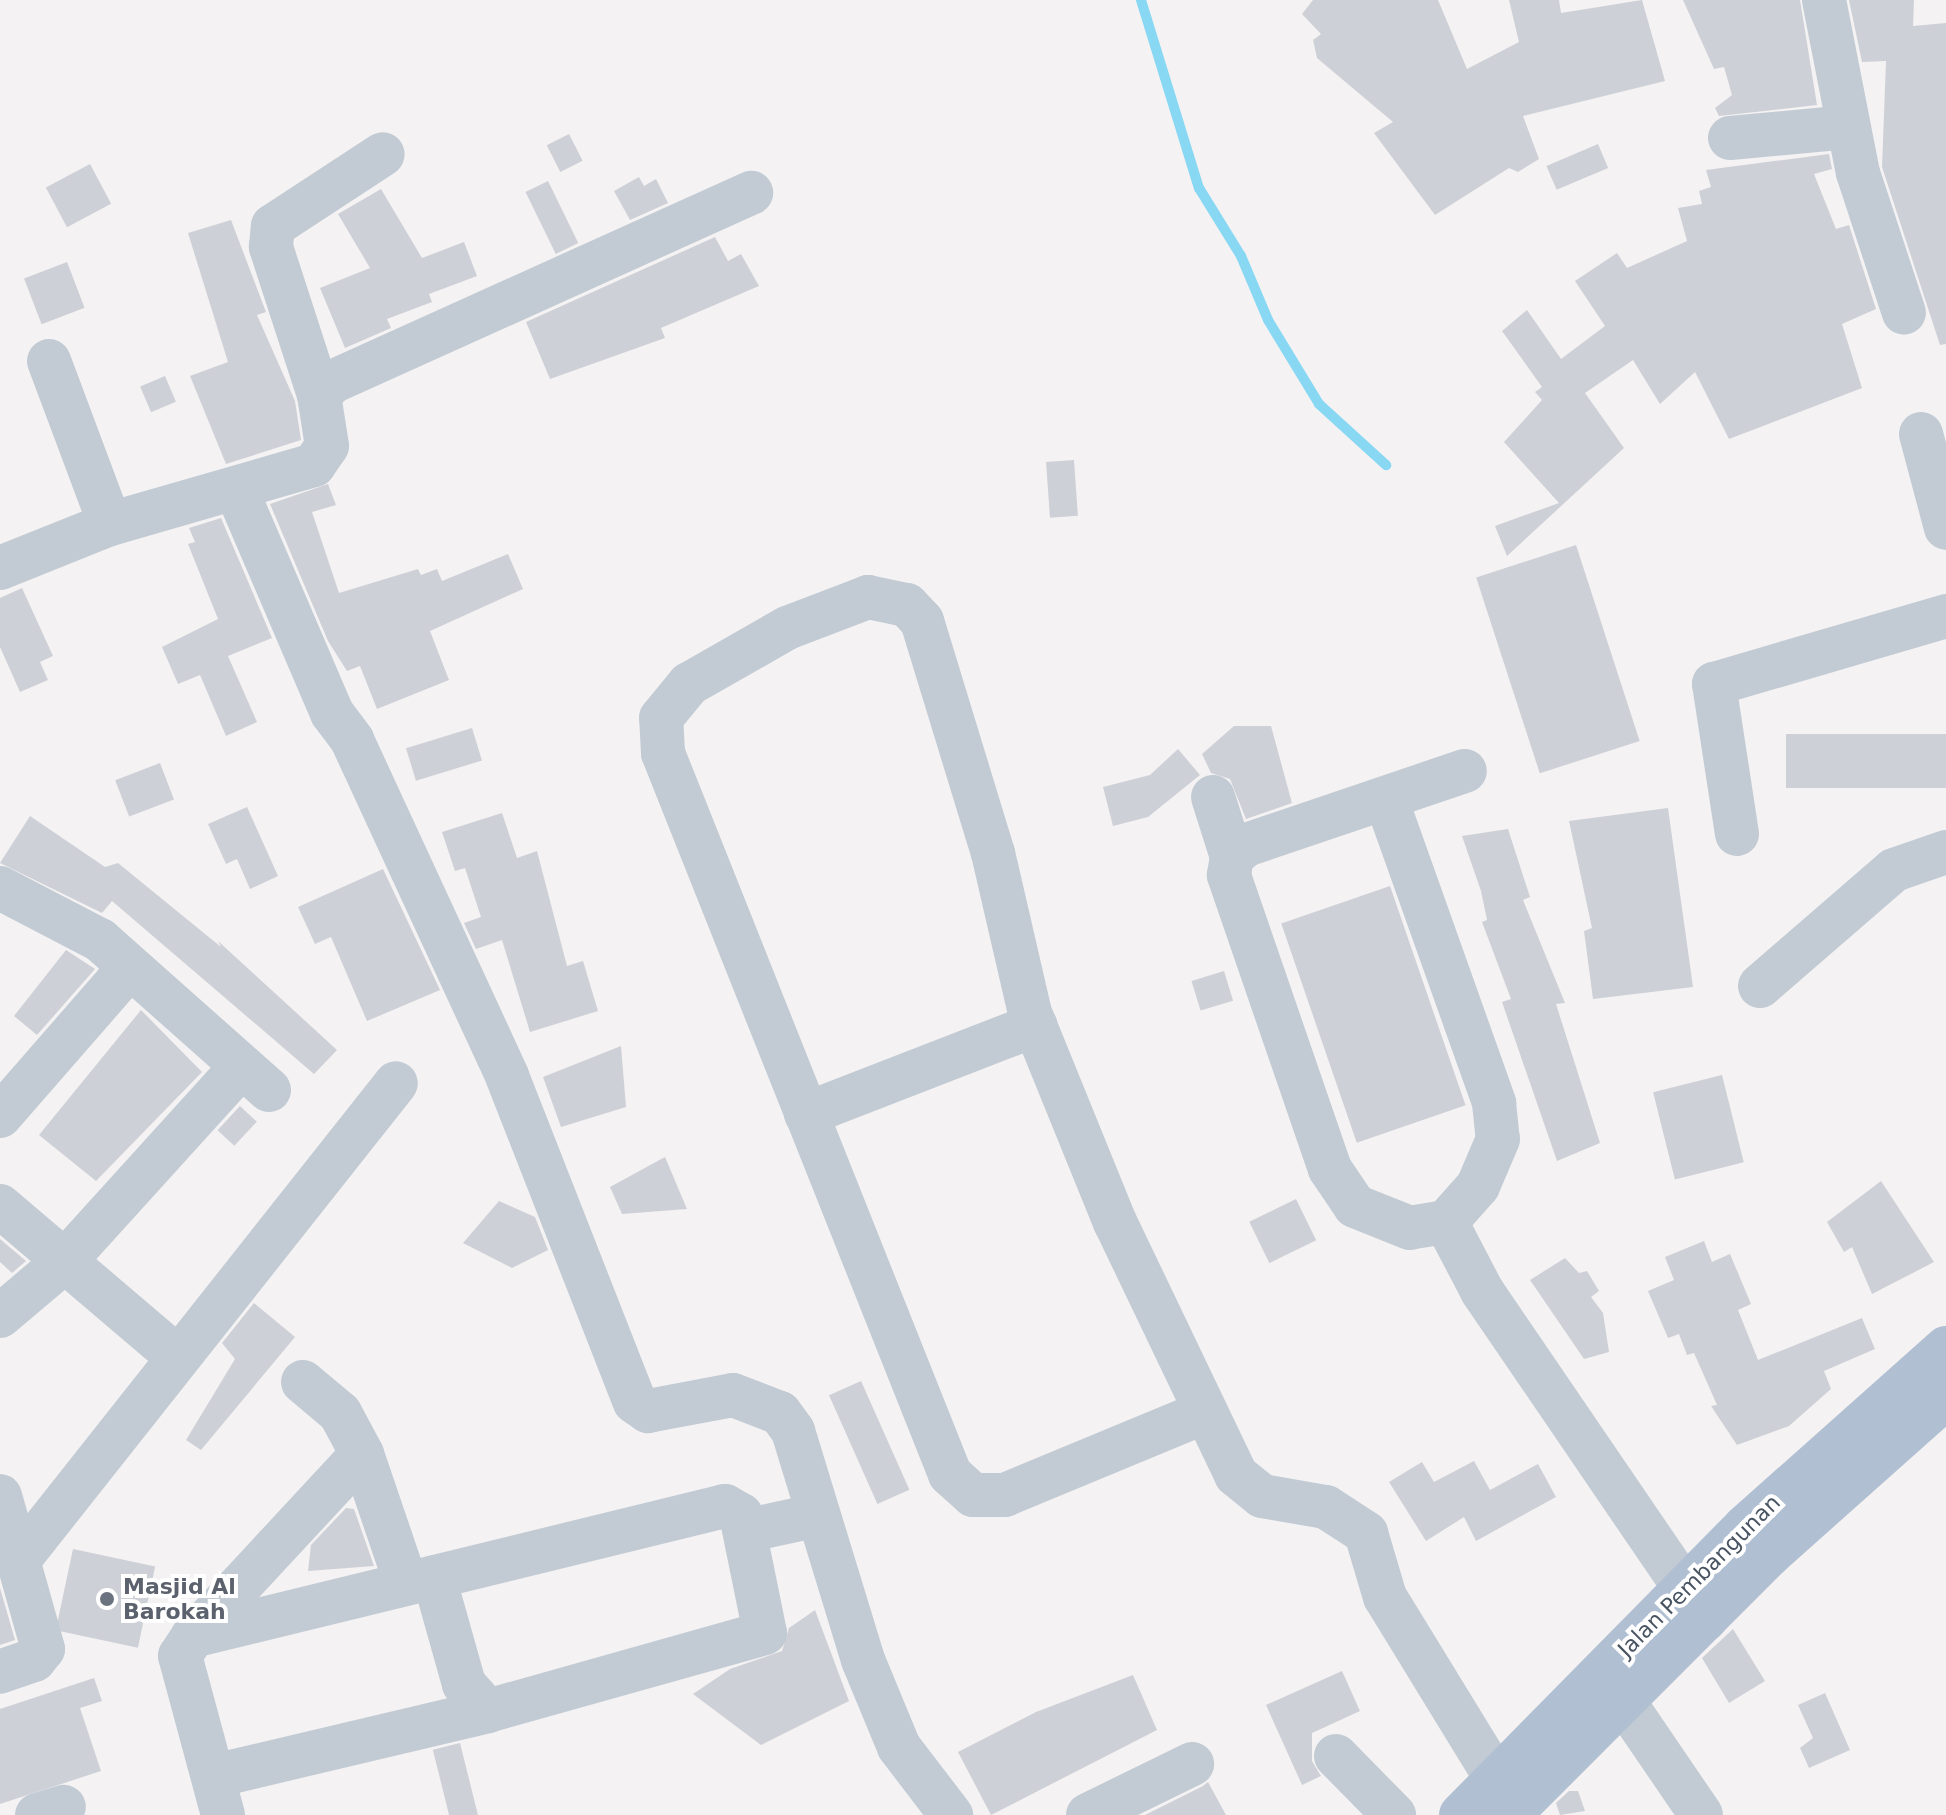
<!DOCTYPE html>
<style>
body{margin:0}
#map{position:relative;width:1946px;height:1815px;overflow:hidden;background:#f4f2f2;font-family:"DejaVu Sans",sans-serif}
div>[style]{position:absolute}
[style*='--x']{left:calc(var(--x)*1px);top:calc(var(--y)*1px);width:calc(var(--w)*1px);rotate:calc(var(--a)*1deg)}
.stream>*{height:10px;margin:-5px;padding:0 5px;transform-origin:5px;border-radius:5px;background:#88d8f4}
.building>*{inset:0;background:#ced0d7;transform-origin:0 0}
.minor>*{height:44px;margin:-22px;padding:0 22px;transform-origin:22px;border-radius:22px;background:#c2cbd4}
.major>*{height:44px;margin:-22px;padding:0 22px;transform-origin:22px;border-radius:22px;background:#b0bfd2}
.dots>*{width:22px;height:22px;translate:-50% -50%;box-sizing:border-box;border:4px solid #fff;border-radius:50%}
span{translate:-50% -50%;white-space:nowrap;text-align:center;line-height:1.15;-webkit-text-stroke:8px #fff;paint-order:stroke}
.street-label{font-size:22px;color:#485461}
.worship-label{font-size:22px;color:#5b616d;font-weight:700}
.left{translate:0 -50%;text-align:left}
</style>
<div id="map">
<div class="stream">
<i style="--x:1141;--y:0;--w:197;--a:72.9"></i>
<i style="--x:1199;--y:188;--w:80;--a:58.3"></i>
<i style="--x:1241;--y:256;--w:69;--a:67.1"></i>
<i style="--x:1268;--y:320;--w:98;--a:58.7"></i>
<i style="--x:1319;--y:404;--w:91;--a:42.3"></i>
</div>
<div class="building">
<i style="clip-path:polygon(1313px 0,1438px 0,1467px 69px,1519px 42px,1509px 0,1559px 0,1561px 13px,1642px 0,1665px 81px,1523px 116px,1539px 159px,1518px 172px,1509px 168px,1435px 215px,1374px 133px,1393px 122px,1317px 58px,1313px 40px,1321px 34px,1302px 14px)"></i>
<i style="clip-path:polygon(1683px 0,1800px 0,1817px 105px,1719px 116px,1715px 108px,1732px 95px,1724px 67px,1714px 69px)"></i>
<i style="clip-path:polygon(1849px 0,1914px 0,1913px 26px,1946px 23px,1946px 344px,1940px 345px,1882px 167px,1886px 61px,1862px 62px)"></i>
<i style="left:569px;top:134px;width:30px;height:25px;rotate:63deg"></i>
<i style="left:1598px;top:144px;width:26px;height:56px;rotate:67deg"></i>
<i style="clip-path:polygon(1829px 154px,1832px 169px,1814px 174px,1836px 229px,1849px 225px,1876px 309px,1842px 324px,1862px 388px,1729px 439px,1695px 372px,1660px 404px,1633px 360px,1585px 393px,1624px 448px,1507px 556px,1495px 526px,1559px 503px,1504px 442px,1542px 400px,1535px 392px,1542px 387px,1502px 331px,1527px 310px,1561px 359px,1605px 326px,1575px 281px,1617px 253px,1627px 268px,1687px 241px,1678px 208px,1702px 204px,1699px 191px,1711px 187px,1706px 170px)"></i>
<i style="left:90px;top:164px;width:45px;height:50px;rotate:62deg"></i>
<i style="clip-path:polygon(639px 177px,644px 186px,656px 179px,668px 203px,630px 220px,614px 191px)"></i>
<i style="left:548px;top:181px;width:69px;height:25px;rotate:64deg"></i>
<i style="clip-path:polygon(381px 189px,422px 258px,464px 242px,477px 276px,429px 294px,432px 302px,387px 319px,391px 328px,345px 348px,320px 288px,370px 268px,338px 214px)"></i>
<i style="clip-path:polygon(231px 220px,266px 312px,257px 315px,295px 401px,301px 440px,226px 464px,190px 376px,228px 362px,188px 233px)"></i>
<i style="clip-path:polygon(715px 237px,728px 261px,741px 254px,759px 286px,661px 328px,665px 338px,550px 379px,526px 322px)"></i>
<i style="left:67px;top:262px;width:49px;height:46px;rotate:69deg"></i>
<i style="left:165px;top:376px;width:28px;height:27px;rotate:67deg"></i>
<i style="left:1074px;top:460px;width:56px;height:28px;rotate:86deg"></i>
<i style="clip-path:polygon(328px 484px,336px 505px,312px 512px,339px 593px,418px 569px,421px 575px,437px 569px,442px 581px,508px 554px,523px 589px,430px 631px,449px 680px,377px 709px,360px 666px,347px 671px,328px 641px,270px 504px)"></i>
<i style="clip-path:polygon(221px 518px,272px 638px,228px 656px,257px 722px,226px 736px,200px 675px,178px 684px,162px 647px,218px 619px,188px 544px,195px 542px,189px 528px)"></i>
<i style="left:1576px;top:545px;width:206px;height:105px;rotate:72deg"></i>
<i style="clip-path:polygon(22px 588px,53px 656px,40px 662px,48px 680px,20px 692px,0 647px,0 598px)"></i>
<i style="clip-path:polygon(1234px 726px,1271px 726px,1292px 803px,1246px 819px,1230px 779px,1211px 773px,1202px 754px)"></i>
<i style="left:472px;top:728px;width:34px;height:69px;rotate:73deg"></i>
<i style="left:1946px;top:734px;width:54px;height:160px;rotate:90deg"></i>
<i style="clip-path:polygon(1178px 749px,1200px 775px,1148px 817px,1113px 826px,1103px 787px,1150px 775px)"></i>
<i style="left:160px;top:763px;width:39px;height:48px;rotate:69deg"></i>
<i style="clip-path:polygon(247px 807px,278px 876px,250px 889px,237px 859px,226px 864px,208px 824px)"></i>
<i style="clip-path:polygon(1668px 808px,1693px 987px,1593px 999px,1584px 931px,1592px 928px,1569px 821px)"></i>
<i style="clip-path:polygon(502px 813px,517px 858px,537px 851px,567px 966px,583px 961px,598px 1011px,530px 1032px,502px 940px,476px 949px,464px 923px,481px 917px,465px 868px,455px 871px,442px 832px)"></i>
<i style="clip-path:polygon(30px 816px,105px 867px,118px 863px,221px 947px,218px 941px,337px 1050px,314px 1074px,112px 901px,102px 913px,0 863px)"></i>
<i style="clip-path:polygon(1508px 829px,1530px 897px,1523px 900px,1565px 1003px,1556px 1004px,1600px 1143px,1557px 1161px,1502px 1002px,1511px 999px,1482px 922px,1487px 920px,1481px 891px,1462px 836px)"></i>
<i style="clip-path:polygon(383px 869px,440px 990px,367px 1021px,331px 937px,315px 944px,298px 907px)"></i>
<i style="left:1390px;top:886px;width:232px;height:115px;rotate:71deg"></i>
<i style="clip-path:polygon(66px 950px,95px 969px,37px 1035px,14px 1016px)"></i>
<i style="left:1224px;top:971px;width:31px;height:34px;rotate:73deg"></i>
<i style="clip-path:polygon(141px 1010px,202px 1072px,96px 1181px,39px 1135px)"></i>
<i style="clip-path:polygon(621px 1046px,626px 1107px,561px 1127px,543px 1077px)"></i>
<i style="left:1722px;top:1075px;width:90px;height:71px;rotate:76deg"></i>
<i style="left:240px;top:1106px;width:23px;height:33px;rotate:43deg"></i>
<i style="clip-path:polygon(665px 1157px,687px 1209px,622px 1214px,610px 1187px)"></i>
<i style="clip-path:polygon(1881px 1181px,1934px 1262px,1872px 1294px,1852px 1247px,1844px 1252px,1827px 1222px)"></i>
<i style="left:1296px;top:1199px;width:46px;height:52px;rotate:64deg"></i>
<i style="clip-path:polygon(499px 1201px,535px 1217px,548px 1250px,512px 1268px,463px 1243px)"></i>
<i style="clip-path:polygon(0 1239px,26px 1261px,12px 1273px,0 1262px)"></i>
<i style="clip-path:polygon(1704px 1241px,1712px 1262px,1730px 1254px,1751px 1304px,1738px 1310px,1758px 1360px,1862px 1318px,1875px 1349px,1824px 1371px,1831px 1389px,1789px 1426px,1737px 1445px,1711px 1406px,1717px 1405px,1694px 1353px,1687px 1355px,1679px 1334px,1668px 1338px,1648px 1291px,1674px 1280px,1665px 1257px)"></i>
<i style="clip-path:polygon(1565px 1258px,1579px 1273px,1587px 1271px,1599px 1291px,1591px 1297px,1603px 1313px,1609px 1352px,1584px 1359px,1530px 1280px)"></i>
<i style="clip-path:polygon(254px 1303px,295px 1337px,201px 1450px,186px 1440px,235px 1359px,222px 1343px)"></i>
<i style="left:861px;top:1381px;width:119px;height:35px;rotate:66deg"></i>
<i style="clip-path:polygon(1474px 1461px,1490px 1490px,1538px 1464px,1556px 1497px,1476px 1541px,1464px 1517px,1426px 1541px,1389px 1482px,1422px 1462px,1434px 1482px)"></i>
<i style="clip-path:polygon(346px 1508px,354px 1509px,374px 1566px,308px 1571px,311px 1545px)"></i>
<i style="left:73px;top:1549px;width:84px;height:83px;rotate:12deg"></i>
<i style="clip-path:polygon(0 1588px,15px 1640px,0 1645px)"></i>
<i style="clip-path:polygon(815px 1610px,849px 1701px,761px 1745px,693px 1694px,730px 1669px,782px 1651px,789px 1628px)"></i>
<i style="clip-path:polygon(1733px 1629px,1765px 1681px,1729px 1703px,1702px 1658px)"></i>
<i style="clip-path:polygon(1342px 1671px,1360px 1711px,1312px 1733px,1312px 1761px,1321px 1776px,1302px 1785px,1266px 1705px)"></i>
<i style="clip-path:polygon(1133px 1675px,1157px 1730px,991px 1815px,958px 1752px,1036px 1712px)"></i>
<i style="clip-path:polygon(94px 1678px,102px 1701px,80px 1708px,101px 1771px,0 1804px,0 1709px)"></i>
<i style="clip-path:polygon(1825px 1693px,1850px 1750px,1809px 1768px,1800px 1748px,1813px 1738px,1798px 1705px)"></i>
<i style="left:460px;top:1743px;width:74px;height:28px;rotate:76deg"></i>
<i style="clip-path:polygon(1208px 1782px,1226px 1815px,1145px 1815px,1203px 1786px)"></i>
<i style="clip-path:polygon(1569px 1791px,1578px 1791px,1585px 1811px,1560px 1815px,1556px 1803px)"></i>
</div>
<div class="minor">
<i style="--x:1824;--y:0;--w:176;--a:78.9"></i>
<i style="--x:1858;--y:173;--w:147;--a:71.8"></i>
<i style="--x:1730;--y:138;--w:119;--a:-5.3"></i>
<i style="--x:49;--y:361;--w:174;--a:69.5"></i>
<i style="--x:319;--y:395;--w:156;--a:-108"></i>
<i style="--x:271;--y:247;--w:21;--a:-85"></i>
<i style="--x:273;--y:226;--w:131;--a:-33.2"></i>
<i style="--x:1921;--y:434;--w:97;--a:75.1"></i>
<i style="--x:236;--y:489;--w:244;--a:66.8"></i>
<i style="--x:332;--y:713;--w:34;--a:53"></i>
<i style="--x:352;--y:740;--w:370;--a:65.2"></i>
<i style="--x:507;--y:1076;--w:350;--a:68.6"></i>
<i style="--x:635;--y:1402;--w:16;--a:35"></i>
<i style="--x:648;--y:1411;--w:86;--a:-10.7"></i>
<i style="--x:733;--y:1395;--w:50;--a:21"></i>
<i style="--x:780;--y:1413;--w:22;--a:54"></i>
<i style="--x:793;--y:1431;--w:239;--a:73"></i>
<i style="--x:863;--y:1660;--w:94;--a:67.5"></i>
<i style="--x:899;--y:1747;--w:86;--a:52.6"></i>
<i style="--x:0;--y:568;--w:118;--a:-21.8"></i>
<i style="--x:110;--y:524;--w:212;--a:-16.1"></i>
<i style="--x:314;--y:465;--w:23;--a:-56"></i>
<i style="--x:327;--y:446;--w:52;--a:-98.9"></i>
<i style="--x:319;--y:395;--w:18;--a:-45"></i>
<i style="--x:332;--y:382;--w:460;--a:-24.3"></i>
<i style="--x:1213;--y:797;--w:63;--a:72.4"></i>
<i style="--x:1386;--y:799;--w:323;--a:70.4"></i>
<i style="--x:1494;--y:1103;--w:36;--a:84"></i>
<i style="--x:1498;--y:1139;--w:51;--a:113.1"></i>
<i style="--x:1478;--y:1186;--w:48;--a:131.6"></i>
<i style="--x:1446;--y:1222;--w:78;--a:62.4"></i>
<i style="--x:1482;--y:1291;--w:397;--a:55.7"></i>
<i style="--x:1737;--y:834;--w:152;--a:-98.7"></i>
<i style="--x:1714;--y:684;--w:242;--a:-16.3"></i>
<i style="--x:0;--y:888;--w:113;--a:27.5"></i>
<i style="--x:100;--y:940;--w:226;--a:41.6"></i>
<i style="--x:1760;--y:986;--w:177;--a:-40.9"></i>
<i style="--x:1894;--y:870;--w:55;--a:-19.1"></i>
<i style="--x:806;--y:1114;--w:246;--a:-21.2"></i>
<i style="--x:0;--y:1116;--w:196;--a:-48.9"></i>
<i style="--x:0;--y:1206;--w:231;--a:40.4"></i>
<i style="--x:1446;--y:1222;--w:36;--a:171"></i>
<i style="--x:1410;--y:1228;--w:59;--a:-158.2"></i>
<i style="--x:1355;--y:1206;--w:45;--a:-124"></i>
<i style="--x:1330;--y:1169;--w:311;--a:-109"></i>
<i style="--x:1229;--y:875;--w:18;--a:-81"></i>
<i style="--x:1232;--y:857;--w:18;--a:-41"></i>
<i style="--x:1246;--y:845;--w:231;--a:-18.7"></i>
<i style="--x:0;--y:1316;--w:84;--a:-40.2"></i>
<i style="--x:64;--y:1262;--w:263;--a:-47.8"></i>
<i style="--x:303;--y:1382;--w:48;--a:40"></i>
<i style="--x:340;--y:1413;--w:47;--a:61.8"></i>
<i style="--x:362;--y:1454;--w:136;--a:71.2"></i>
<i style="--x:1205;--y:1412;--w:217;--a:157.5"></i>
<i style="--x:1005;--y:1495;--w:32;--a:180"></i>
<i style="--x:973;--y:1495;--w:31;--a:-138"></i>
<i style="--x:950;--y:1474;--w:776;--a:-111.71"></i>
<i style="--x:663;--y:753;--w:35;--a:-93"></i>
<i style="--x:661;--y:718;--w:44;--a:-50.5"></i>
<i style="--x:689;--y:684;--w:113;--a:-29.7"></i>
<i style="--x:787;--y:628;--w:87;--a:-20.9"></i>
<i style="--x:868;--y:597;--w:40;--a:12"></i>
<i style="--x:907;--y:605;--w:22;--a:47"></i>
<i style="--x:922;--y:621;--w:243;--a:73"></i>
<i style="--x:993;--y:853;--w:164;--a:77"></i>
<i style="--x:1030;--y:1013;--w:226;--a:67.9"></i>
<i style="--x:1115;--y:1222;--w:280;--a:64.4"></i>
<i style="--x:1236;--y:1475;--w:33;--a:39"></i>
<i style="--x:1262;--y:1496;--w:65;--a:9.8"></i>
<i style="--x:1326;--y:1507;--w:48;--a:33"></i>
<i style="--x:1366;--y:1533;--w:67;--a:73.5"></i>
<i style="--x:1385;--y:1597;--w:215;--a:58.5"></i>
<i style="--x:0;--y:1496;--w:159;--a:74.3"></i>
<i style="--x:43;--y:1649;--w:14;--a:129"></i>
<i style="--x:34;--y:1660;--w:36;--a:161"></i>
<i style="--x:745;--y:1531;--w:75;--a:-12.4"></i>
<i style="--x:21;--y:1557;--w:604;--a:-51.65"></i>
<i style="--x:193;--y:1636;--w:248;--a:-47.1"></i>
<i style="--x:1622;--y:1699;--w:140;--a:55.7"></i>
<i style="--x:1336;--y:1756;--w:83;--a:45.5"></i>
<i style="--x:214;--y:1776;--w:282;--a:-13.3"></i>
<i style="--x:37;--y:1815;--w:28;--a:-17"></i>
<i style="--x:223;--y:1815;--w:165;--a:-105.1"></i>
<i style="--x:180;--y:1656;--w:24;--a:-57"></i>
<i style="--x:193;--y:1636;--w:548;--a:-13.73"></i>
<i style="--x:725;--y:1506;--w:18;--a:29"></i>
<i style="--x:741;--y:1515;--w:120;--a:78.5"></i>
<i style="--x:765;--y:1633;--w:288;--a:164.3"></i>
<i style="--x:488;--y:1711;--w:36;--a:-132"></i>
<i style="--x:464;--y:1684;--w:111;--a:-105.7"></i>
<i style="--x:1088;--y:1815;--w:116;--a:-26.1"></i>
</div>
<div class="major">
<i style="--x:1461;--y:1815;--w:404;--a:-45.4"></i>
<i style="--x:1745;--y:1527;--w:269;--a:-41.7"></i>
<i style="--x:1509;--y:1815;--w:369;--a:-45"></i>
<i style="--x:1770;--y:1554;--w:236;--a:-41.7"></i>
</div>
<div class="dots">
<i style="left:107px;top:1599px;background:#6b7280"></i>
</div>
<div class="street-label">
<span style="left:1699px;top:1576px;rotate:-45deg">Jalan Pembangunan</span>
</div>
<div class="worship-label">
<span class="left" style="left:123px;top:1599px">Masjid Al<br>Barokah</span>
</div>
</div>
